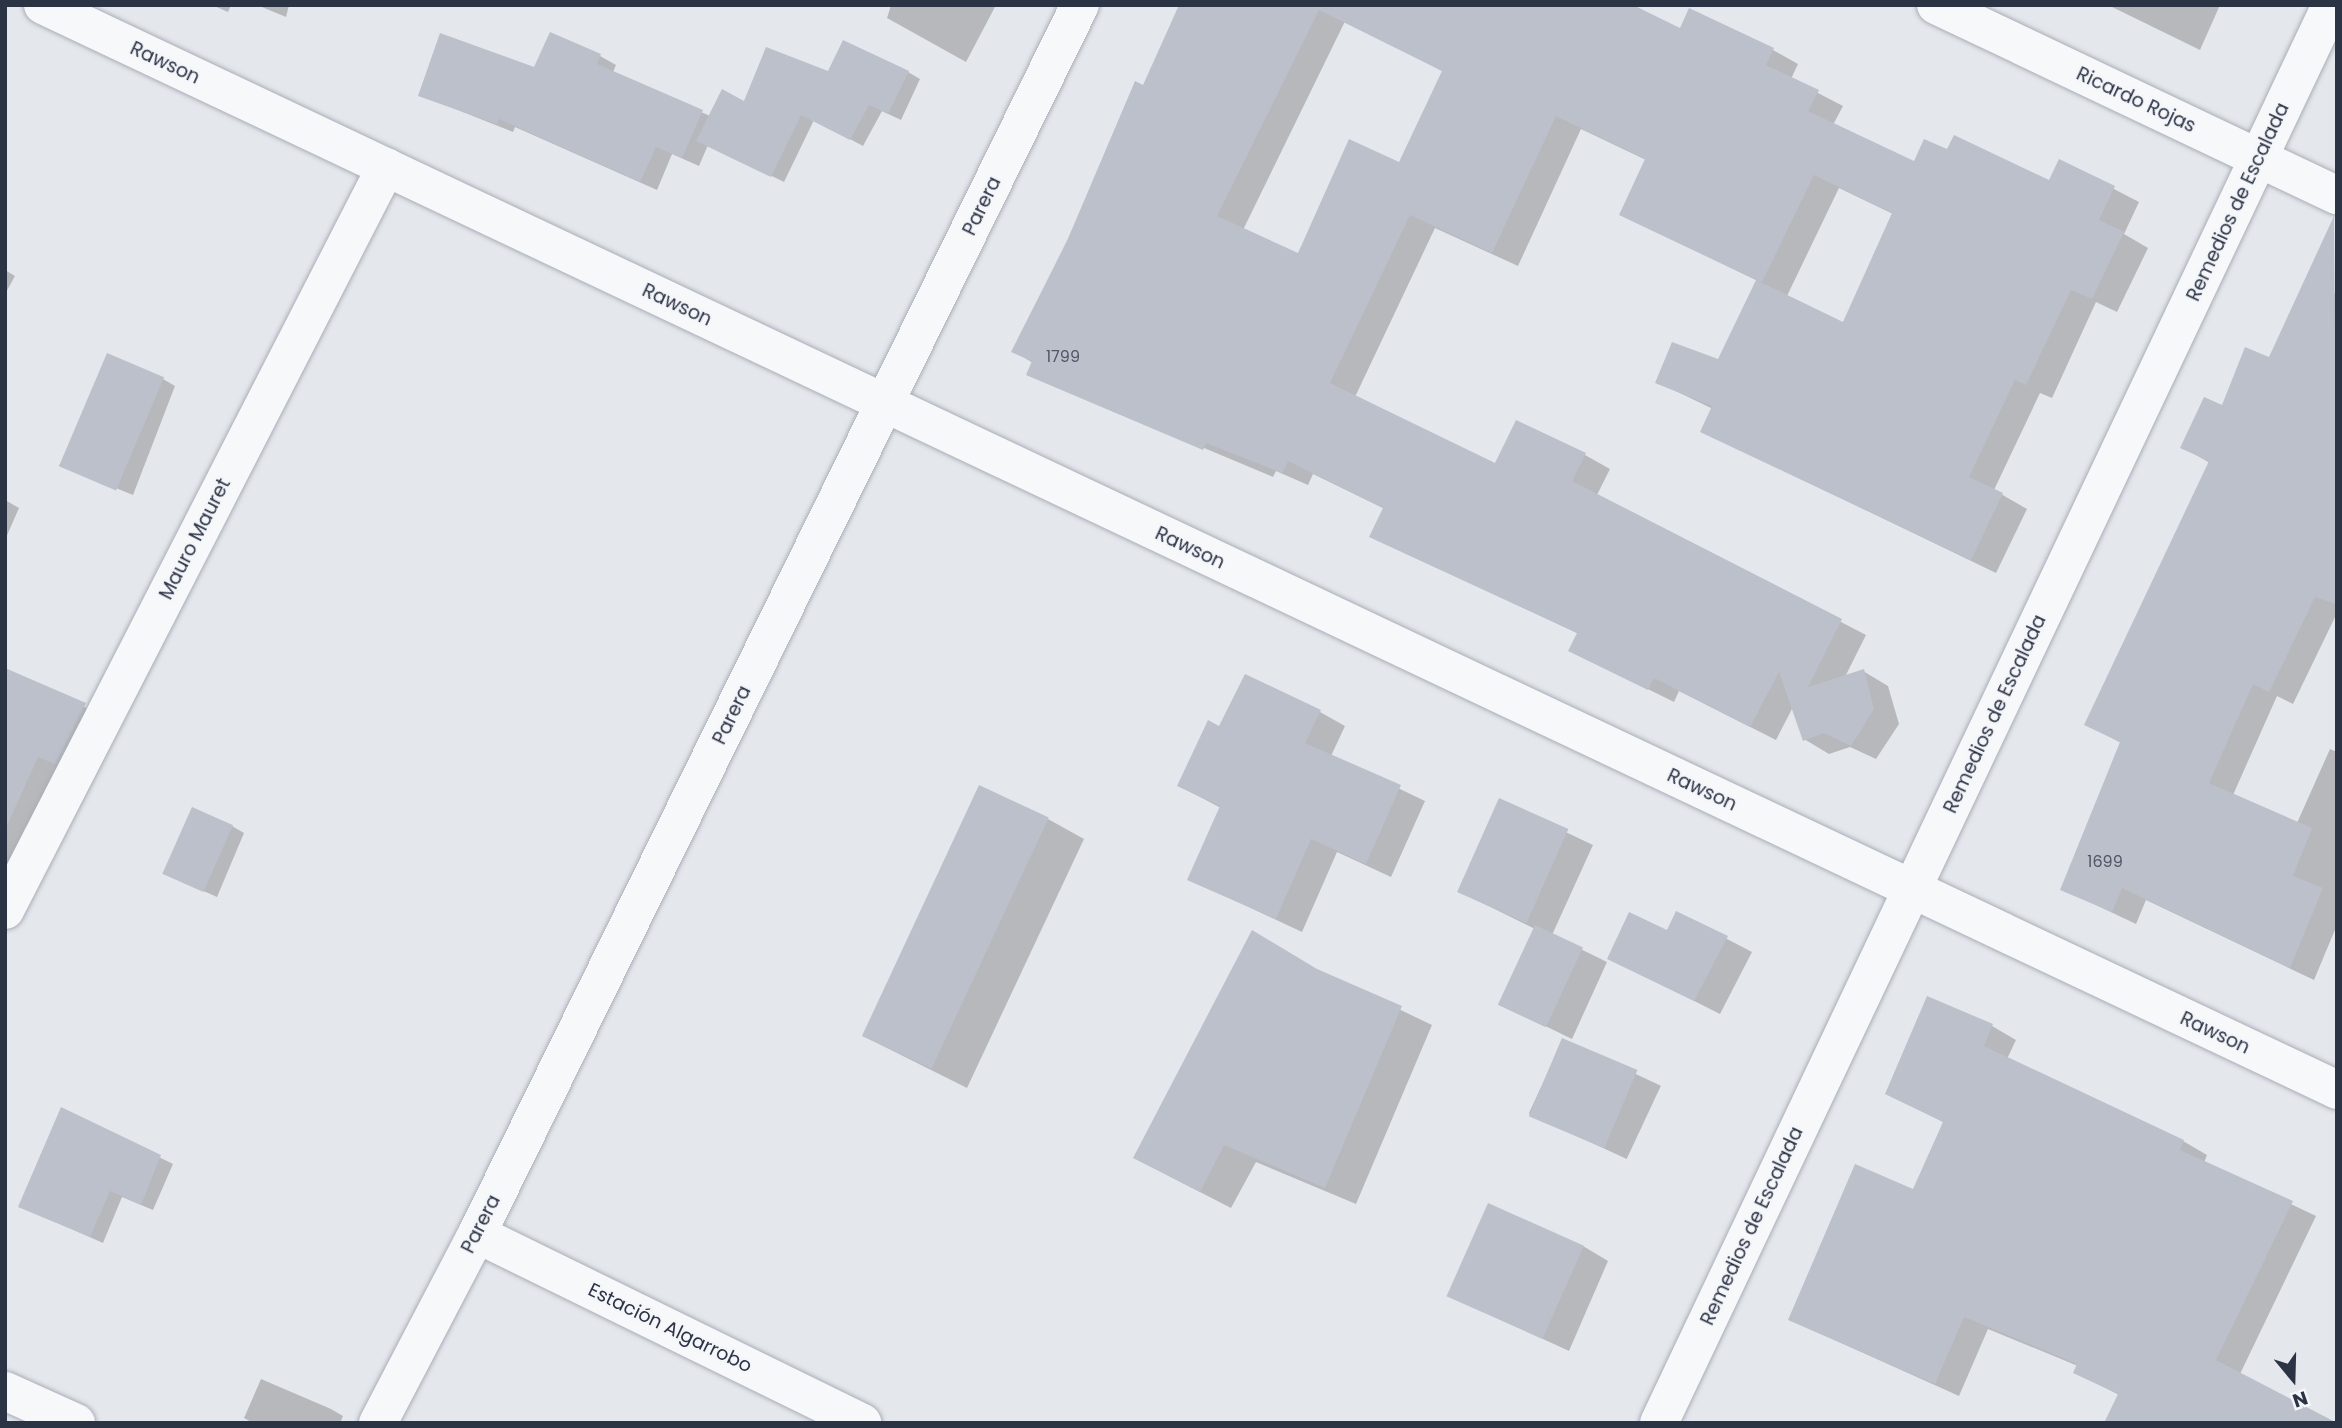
<!DOCTYPE html>
<meta charset="utf-8">
<style>
body{margin:0}
#map{position:relative;width:2342px;height:1428px;overflow:hidden;background:#e4e7ec;font-family:Poppins,sans-serif}
div>[style]{position:absolute}
[style*='--x']{left:calc(var(--x)*1px);top:calc(var(--y)*1px);width:calc(var(--w)*1px);rotate:calc(var(--a)*1deg)}
.shadow>*{inset:0;background:#0003;transform-origin:0 0}
.building>*{inset:0;background:#bbc0ca;transform-origin:0 0}
.roads{filter:drop-shadow(0 0 2px #a9aeb7) drop-shadow(0 0 2px #a9aeb7)}
.street>*{height:38px;margin:-19px;padding:0 19px;transform-origin:19px;border-radius:19px;background:#f7f8fa}
span{translate:-50% -50%;white-space:nowrap;text-align:center;line-height:1.15;-webkit-text-stroke:5px #f4f6f9;paint-order:stroke}
.number-label{font-size:16px;color:#4f5766}
.number-label span{-webkit-text-stroke-width:0}
.street-label{font-size:19px;color:#2b3445}
.frame{position:absolute;inset:0;border:7px solid #2b3445;pointer-events:none}
.north{position:absolute;left:2258px;top:1344px;width:70px;height:70px;-webkit-text-stroke:5px #f4f6f9;paint-order:stroke;rotate:161deg;font-size:19px;font-weight:700;line-height:28px;text-align:center;color:#2b3445}
.north::after{content:'';display:block;margin:auto;width:24px;height:32px;background:#2b3445;clip-path:polygon(50% 0,100% 100%,50% 72%,0 100%)}
</style>
<div id="map">
<div class="shadow">
<i style="clip-path:polygon(212px 5px,231px 5px,228px 12px)"></i>
<i style="clip-path:polygon(257px 5px,289px 5px,286px 17px)"></i>
<i style="clip-path:polygon(891px 5px,996px 5px,966px 62px,887px 18px)"></i>
<i style="clip-path:polygon(evenodd,1183px 5px,1353px 5px,1243px 230px,1298px 256px,1400px 164px,1444px 72px,1387px 42px,1681px 30px,1773px 50px,1798px 64px,1791px 79px,1843px 106px,1833px 125px,1915px 163px,1948px 152px,2050px 182px,2060px 161px,2139px 202px,2124px 234px,2148px 248px,2117px 312px,2096px 302px,2052px 398px,2040px 393px,1994px 490px,2027px 509px,1996px 573px,1702px 431px,1713px 409px,1657px 382px,1719px 362px,1758px 281px,1621px 214px,1646px 160px,1581px 129px,1518px 266px,1435px 228px,1355px 397px,1496px 465px,1585px 455px,1610px 469px,1597px 495px,1866px 635px,1845px 677px,1863px 671px,1888px 686px,1899px 724px,1876px 759px,1850px 747px,1829px 754px,1804px 739px,1793px 707px,1776px 740px,1679px 691px,1674px 702px,1571px 651px,1579px 634px,1371px 536px,1385px 509px,1313px 474px,1308px 485px,1276px 471px,1273px 477px,1028px 374px,1033px 363px,1013px 351px,1183px 5px,1839px 188px,1893px 214px,1844px 324px,1787px 296px,1839px 188px)"></i>
<i style="clip-path:polygon(2108px 5px,2220px 5px,2200px 50px)"></i>
<i style="clip-path:polygon(600px 56px,616px 65px,613px 72px,710px 116px,829px 73px,908px 72px,920px 79px,901px 120px,882px 111px,863px 146px,814px 120px,784px 182px,708px 145px,699px 166px,672px 154px,657px 190px,515px 127px,513px 132px,420px 95px)"></i>
<i style="clip-path:polygon(5px 270px,15px 276px,5px 294px)"></i>
<i style="clip-path:polygon(2307px 280px,2337px 294px,2337px 613px,2293px 704px,2277px 696px,2233px 795px,2297px 823px,2330px 749px,2337px 752px,2337px 925px,2314px 980px,2146px 900px,2136px 924px,2062px 889px,2121px 743px,2086px 724px,2210px 463px,2182px 447px,2270px 359px)"></i>
<i style="clip-path:polygon(163px 379px,175px 386px,133px 495px,59px 465px)"></i>
<i style="clip-path:polygon(5px 500px,19px 508px,5px 540px)"></i>
<i style="clip-path:polygon(5px 670px,108px 718px,34px 830px,26px 826px,5px 871px)"></i>
<i style="clip-path:polygon(1320px 712px,1345px 726px,1331px 756px,1425px 801px,1391px 877px,1337px 852px,1302px 932px,1189px 879px,1221px 808px,1179px 786px,1220px 728px)"></i>
<i style="clip-path:polygon(1500px 801px,1593px 845px,1552px 935px,1607px 962px,1572px 1039px,1502px 1005px,1535px 929px,1460px 892px)"></i>
<i style="clip-path:polygon(1048px 819px,1084px 839px,967px 1088px,863px 1036px)"></i>
<i style="clip-path:polygon(232px 826px,244px 833px,217px 897px,165px 874px)"></i>
<i style="clip-path:polygon(1677px 913px,1752px 952px,1720px 1014px,1609px 958px,1668px 932px)"></i>
<i style="clip-path:polygon(1319px 971px,1432px 1025px,1356px 1204px,1256px 1162px,1231px 1208px,1167px 1175px)"></i>
<i style="clip-path:polygon(1992px 1026px,2016px 1040px,2007px 1059px,2183px 1141px,2207px 1155px,2204px 1163px,2316px 1216px,2240px 1374px,2331px 1420px,2119px 1395px,2075px 1372px,2078px 1366px,1988px 1329px,1959px 1396px,1790px 1320px,1914px 1191px,1945px 1123px,1888px 1093px)"></i>
<i style="left:1563px;top:1040px;width:108px;height:81px;rotate:25deg"></i>
<i style="clip-path:polygon(62px 1109px,173px 1164px,153px 1210px,122px 1197px,103px 1243px,20px 1206px)"></i>
<i style="clip-path:polygon(1583px 1246px,1608px 1261px,1569px 1351px,1450px 1296px)"></i>
<i style="clip-path:polygon(261px 1379px,331px 1409px,343px 1416px,340px 1423px,253px 1423px,244px 1418px)"></i>
</div>
<div class="building">
<i style="clip-path:polygon(evenodd,1179px 5px,1633px 5px,1680px 28px,1689px 8px,1774px 48px,1766px 65px,1819px 90px,1808px 111px,1914px 161px,1924px 139px,1947px 149px,1954px 135px,2049px 180px,2059px 159px,2115px 186px,2099px 220px,2124px 232px,2092px 299px,2071px 290px,2026px 385px,2015px 380px,1969px 477px,2003px 493px,1971px 560px,1700px 432px,1712px 406px,1655px 383px,1672px 342px,1718px 359px,1756px 280px,1619px 215px,1645px 159px,1556px 116px,1492px 253px,1410px 215px,1330px 383px,1495px 463px,1516px 420px,1586px 453px,1572px 481px,1842px 619px,1808px 687px,1864px 669px,1874px 709px,1851px 746px,1824px 733px,1803px 741px,1779px 672px,1750px 727px,1654px 678px,1648px 690px,1568px 651px,1577px 633px,1369px 537px,1383px 508px,1288px 461px,1282px 473px,1206px 443px,1203px 450px,1026px 375px,1032px 361px,1011px 352px,1067px 241px,1135px 81px,1143px 85px,1179px 5px,1319px 10px,1442px 71px,1399px 162px,1349px 139px,1298px 253px,1217px 216px,1319px 10px,1179px 5px,1814px 175px,1892px 213px,1843px 322px,1756px 280px,1762px 282px,1814px 175px)"></i>
<i style="clip-path:polygon(550px 32px,601px 54px,597px 64px,703px 110px,682px 158px,656px 147px,640px 182px,499px 119px,497px 124px,418px 96px,440px 33px,534px 67px)"></i>
<i style="clip-path:polygon(843px 40px,909px 71px,888px 114px,869px 105px,850px 140px,801px 115px,771px 177px,696px 141px,722px 89px,744px 101px,766px 47px,828px 71px)"></i>
<i style="clip-path:polygon(2334px 216px,2337px 605px,2315px 597px,2269px 692px,2253px 684px,2209px 783px,2312px 828px,2293px 876px,2323px 888px,2290px 968px,2122px 888px,2112px 912px,2060px 890px,2120px 742px,2084px 725px,2209px 461px,2180px 448px,2204px 397px,2222px 405px,2245px 347px,2269px 357px)"></i>
<i style="left:107px;top:353px;width:62px;height:123px;rotate:23deg"></i>
<i style="clip-path:polygon(5px 668px,86px 703px,55px 764px,38px 757px,5px 830px)"></i>
<i style="clip-path:polygon(1245px 674px,1321px 710px,1305px 743px,1401px 785px,1366px 864px,1311px 839px,1276px 919px,1187px 880px,1220px 806px,1177px 786px,1208px 720px,1219px 726px)"></i>
<i style="left:979px;top:785px;width:77px;height:277px;rotate:25deg"></i>
<i style="left:1499px;top:798px;width:76px;height:103px;rotate:24deg"></i>
<i style="left:192px;top:807px;width:45px;height:73px;rotate:24deg"></i>
<i style="clip-path:polygon(1676px 911px,1728px 936px,1694px 1001px,1607px 959px,1629px 912px,1667px 930px)"></i>
<i style="left:1535px;top:925px;width:53px;height:88px;rotate:25deg"></i>
<i style="clip-path:polygon(1252px 930px,1317px 969px,1402px 1006px,1325px 1188px,1224px 1145px,1200px 1192px,1133px 1158px)"></i>
<i style="clip-path:polygon(1927px 996px,1993px 1024px,1984px 1046px,2184px 1140px,2180px 1150px,2293px 1201px,2216px 1360px,2337px 1423px,2104px 1423px,2118px 1394px,2073px 1373px,2077px 1364px,1964px 1317px,1935px 1384px,1788px 1320px,1855px 1164px,1913px 1189px,1943px 1122px,1885px 1094px)"></i>
<i style="left:1562px;top:1038px;width:82px;height:85px;rotate:23deg"></i>
<i style="clip-path:polygon(61px 1107px,161px 1155px,141px 1205px,110px 1191px,90px 1237px,18px 1207px)"></i>
<i style="left:1488px;top:1203px;width:105px;height:102px;rotate:24deg"></i>
</div>
<div class="roads">
<div class="street">
<i style="--x:43;--y:5;--w:2538;--a:25.31"></i>
<i style="--x:1936;--y:5;--w:444;--a:25.4"></i>
<i style="--x:5;--y:910;--w:835;--a:-62.85"></i>
<i style="--x:477;--y:1234;--w:429;--a:26.1"></i>
<i style="--x:5;--y:1391;--w:78;--a:24.3"></i>
<i style="--x:378;--y:1423;--w:213;--a:-62.4"></i>
<i style="--x:477;--y:1234;--w:1369;--a:-63.87"></i>
<i style="--x:1659;--y:1423;--w:1569;--a:-64.64"></i>
</div>
</div>
<div class="number-label">
<span style="left:1063px;top:357px">1799</span>
<span style="left:2105px;top:862px">1699</span>
</div>
<div class="street-label">
<span style="left:165px;top:63px;rotate:25deg">Rawson</span>
<span style="left:2136px;top:100px;rotate:25deg">Ricardo Rojas</span>
<span style="left:2238px;top:202px;rotate:-65deg">Remedios de Escalada</span>
<span style="left:982px;top:206px;rotate:-64deg">Parera</span>
<span style="left:677px;top:305px;rotate:25deg">Rawson</span>
<span style="left:195px;top:539px;rotate:-63deg">Mauro Mauret</span>
<span style="left:1190px;top:548px;rotate:25deg">Rawson</span>
<span style="left:1995px;top:714px;rotate:-65deg">Remedios de Escalada</span>
<span style="left:732px;top:715px;rotate:-64deg">Parera</span>
<span style="left:1702px;top:790px;rotate:25deg">Rawson</span>
<span style="left:2215px;top:1033px;rotate:25deg">Rawson</span>
<span style="left:481px;top:1224px;rotate:-63deg">Parera</span>
<span style="left:1752px;top:1226px;rotate:-65deg">Remedios de Escalada</span>
<span style="left:670px;top:1328px;rotate:26deg">Estación Algarrobo</span>
</div>
<div class="frame"></div>
<div class="north">N</div>
</div>
